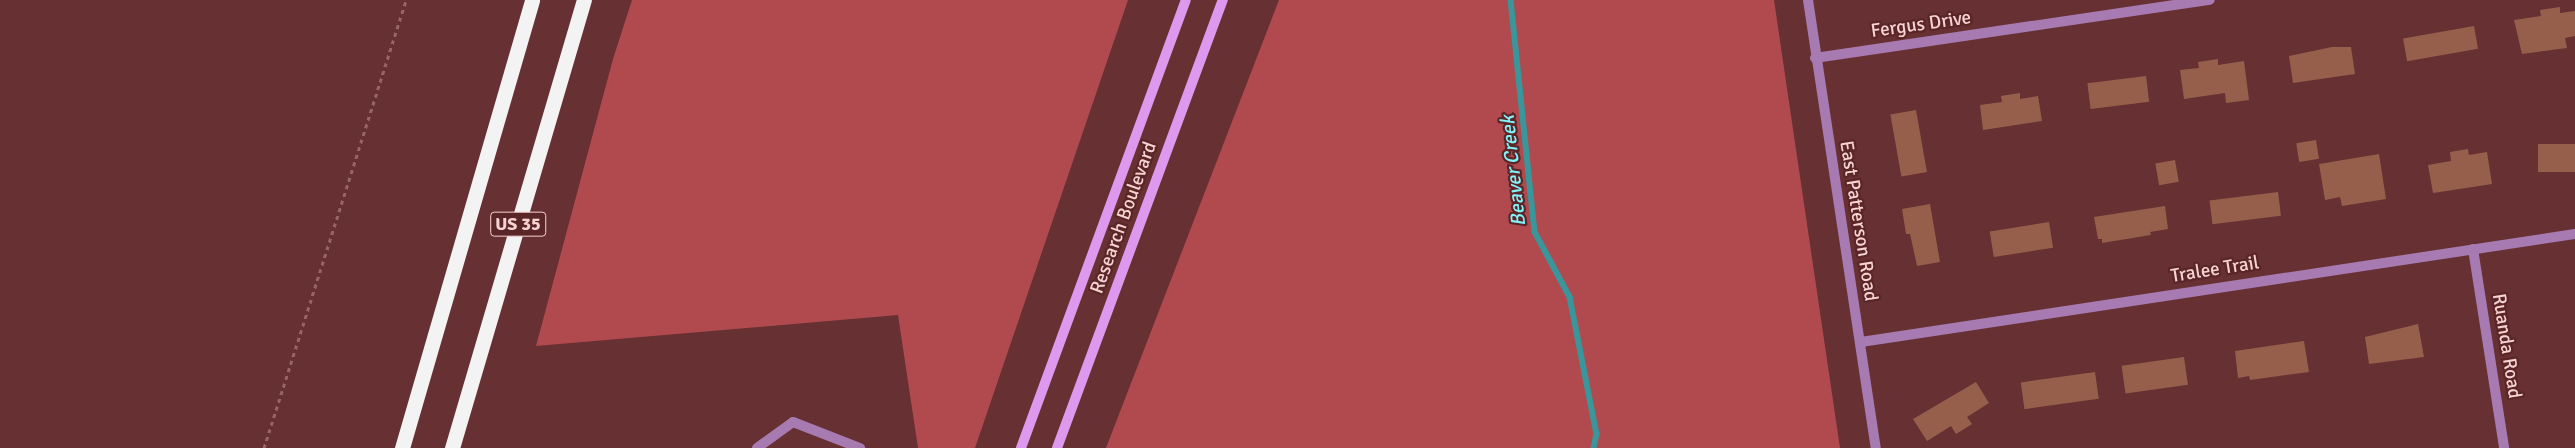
<!DOCTYPE html>
<style>
body{margin:0}
#map{position:relative;width:2575px;height:448px;overflow:hidden;background:#673032;font-family:Signika,sans-serif}
div>[style]{position:absolute}
[style*='--x']{left:calc(var(--x)*1px);top:calc(var(--y)*1px);width:calc(var(--w)*1px);rotate:calc(var(--a)*1deg)}
.green>*{inset:0;background:#b04a4e}
.stream>*{height:5.5px;margin:-2.75px;padding:0 2.75px;transform-origin:2.75px;border-radius:2.75px;background:#39969a}
.building>*{inset:0;background:#965f4c;transform-origin:0 0}
.path>*{height:3px;margin-top:-1.5px;transform-origin:0;background:repeating-linear-gradient(90deg,#966667 0 4px,transparent 0 8px)}
.service>*{height:10px;margin:-5px;padding:0 5px;transform-origin:5px;border-radius:5px;background:#a77bb1}
.minor>*{height:10px;margin:-5px;padding:0 5px;transform-origin:5px;border-radius:5px;background:#a77bb1}
.tertiary>*{height:10px;margin:-5px;padding:0 5px;transform-origin:5px;border-radius:5px;background:#a77bb1}
.secondary>*{height:10px;margin:-5px;padding:0 5px;transform-origin:5px;border-radius:5px;background:#de99ee}
.motorway>*{height:15px;margin:-7.5px;padding:0 7.5px;transform-origin:7.5px;border-radius:7.5px;background:#f3f3f3}
span{translate:-50% -50%;white-space:nowrap;text-align:center;line-height:1.15;-webkit-text-stroke:4.5px #5b2628;paint-order:stroke}
.shield-label span{padding:1px 4px;background:#5b2628;border:1px solid;border-radius:4px;-webkit-text-stroke-width:0}
.shield-label{font-size:18px;color:#f7d4d3;font-weight:700}
.street-label{font-size:19px;color:#f7d4d3}
.water-label{font-size:20px;color:#82f4fa;font-style:italic}
</style>
<div id="map">
<div class="green">
<i style="clip-path:polygon(632px 0,1128px 0,975px 448px,918px 448px,898px 315px,536px 346px,613px 59px)"></i>
<i style="clip-path:polygon(1279px 0,1774px 0,1840px 448px,1106px 448px)"></i>
</div>
<div class="stream">
<i style="--x:1511;--y:0;--w:233;--a:84.1"></i>
<i style="--x:1535;--y:232;--w:74;--a:61.7"></i>
<i style="--x:1570;--y:297;--w:140;--a:78.9"></i>
<i style="--x:1597;--y:434;--w:14;--a:102"></i>
</div>
<div class="building">
<i style="clip-path:polygon(2560px 7px,2560px 13px,2575px 11px,2575px 36px,2565px 38px,2567px 48px,2522px 54px,2514px 20px,2541px 16px,2540px 10px)"></i>
<i style="left:2474px;top:26px;width:23px;height:72px;rotate:80deg"></i>
<i style="clip-path:polygon(2332px 47px,2351px 47px,2355px 74px,2293px 83px,2289px 56px)"></i>
<i style="clip-path:polygon(2218px 59px,2218px 65px,2244px 61px,2249px 100px,2226px 103px,2225px 93px,2184px 99px,2180px 70px,2199px 68px,2198px 62px)"></i>
<i style="left:2146px;top:76px;width:26px;height:59px;rotate:83deg"></i>
<i style="clip-path:polygon(2020px 93px,2020px 99px,2038px 96px,2042px 121px,1983px 130px,1980px 105px,2002px 102px,2001px 96px)"></i>
<i style="left:1916px;top:110px;width:63px;height:26px;rotate:80deg"></i>
<i style="left:2316px;top:140px;width:19px;height:20px;rotate:81deg"></i>
<i style="left:2575px;top:144px;width:28px;height:37px;rotate:90deg"></i>
<i style="clip-path:polygon(2468px 149px,2469px 155px,2487px 152px,2492px 184px,2433px 193px,2428px 165px,2451px 161px,2450px 152px)"></i>
<i style="clip-path:polygon(2379px 154px,2386px 199px,2342px 206px,2340px 197px,2325px 200px,2319px 164px)"></i>
<i style="left:2175px;top:160px;width:22px;height:20px;rotate:80deg"></i>
<i style="left:2278px;top:192px;width:24px;height:69px;rotate:83deg"></i>
<i style="clip-path:polygon(1930px 204px,1940px 262px,1917px 266px,1910px 234px,1906px 234px,1902px 209px)"></i>
<i style="clip-path:polygon(2165px 206px,2168px 229px,2150px 232px,2151px 235px,2102px 243px,2102px 239px,2098px 239px,2094px 217px)"></i>
<i style="left:2049px;top:222px;width:26px;height:60px;rotate:81deg"></i>
<i style="clip-path:polygon(2418px 324px,2424px 357px,2369px 364px,2365px 337px)"></i>
<i style="clip-path:polygon(2304px 341px,2309px 372px,2250px 380px,2249px 376px,2238px 378px,2235px 351px)"></i>
<i style="left:2184px;top:357px;width:28px;height:63px;rotate:82deg"></i>
<i style="left:2095px;top:372px;width:27px;height:75px;rotate:82deg"></i>
<i style="clip-path:polygon(1976px 382px,1989px 403px,1967px 417px,1972px 424px,1956px 434px,1951px 426px,1927px 441px,1913px 419px)"></i>
</div>
<div class="path">
<i style="--x:264;--y:448;--w:470;--a:-72.4"></i>
</div>
<div class="service">
<i style="--x:757;--y:448;--w:44;--a:-35.8"></i>
<i style="--x:793;--y:422;--w:72;--a:21.2"></i>
</div>
<div class="minor">
<i style="--x:1815;--y:58;--w:399;--a:-8.4"></i>
<i style="--x:2473;--y:249;--w:201;--a:81.1"></i>
<i style="--x:1861;--y:342;--w:722;--a:-8.6"></i>
</div>
<div class="tertiary">
<i style="--x:1808;--y:0;--w:453;--a:81.4"></i>
</div>
<div class="secondary">
<i style="--x:1021;--y:448;--w:477;--a:-69.8"></i>
<i style="--x:1057;--y:448;--w:478;--a:-69.7"></i>
</div>
<div class="motorway">
<i style="--x:402;--y:448;--w:466;--a:-73.8"></i>
<i style="--x:452;--y:448;--w:467;--a:-73.6"></i>
</div>
<div class="shield-label">
<span style="left:518px;top:224px">US 35</span>
</div>
<div class="street-label">
<span style="left:1921px;top:25px;rotate:-8deg">Fergus Drive</span>
<span style="left:1124px;top:218px;rotate:-70deg">Research Boulevard</span>
<span style="left:1858px;top:221px;rotate:81deg">East Patterson Road</span>
<span style="left:2215px;top:270px;rotate:-9deg">Tralee Trail</span>
<span style="left:2506px;top:346px;rotate:81deg">Ruanda Road</span>
</div>
<div class="water-label">
<span style="left:1513px;top:171px;rotate:-96deg">Beaver Creek</span>
</div>
</div>
